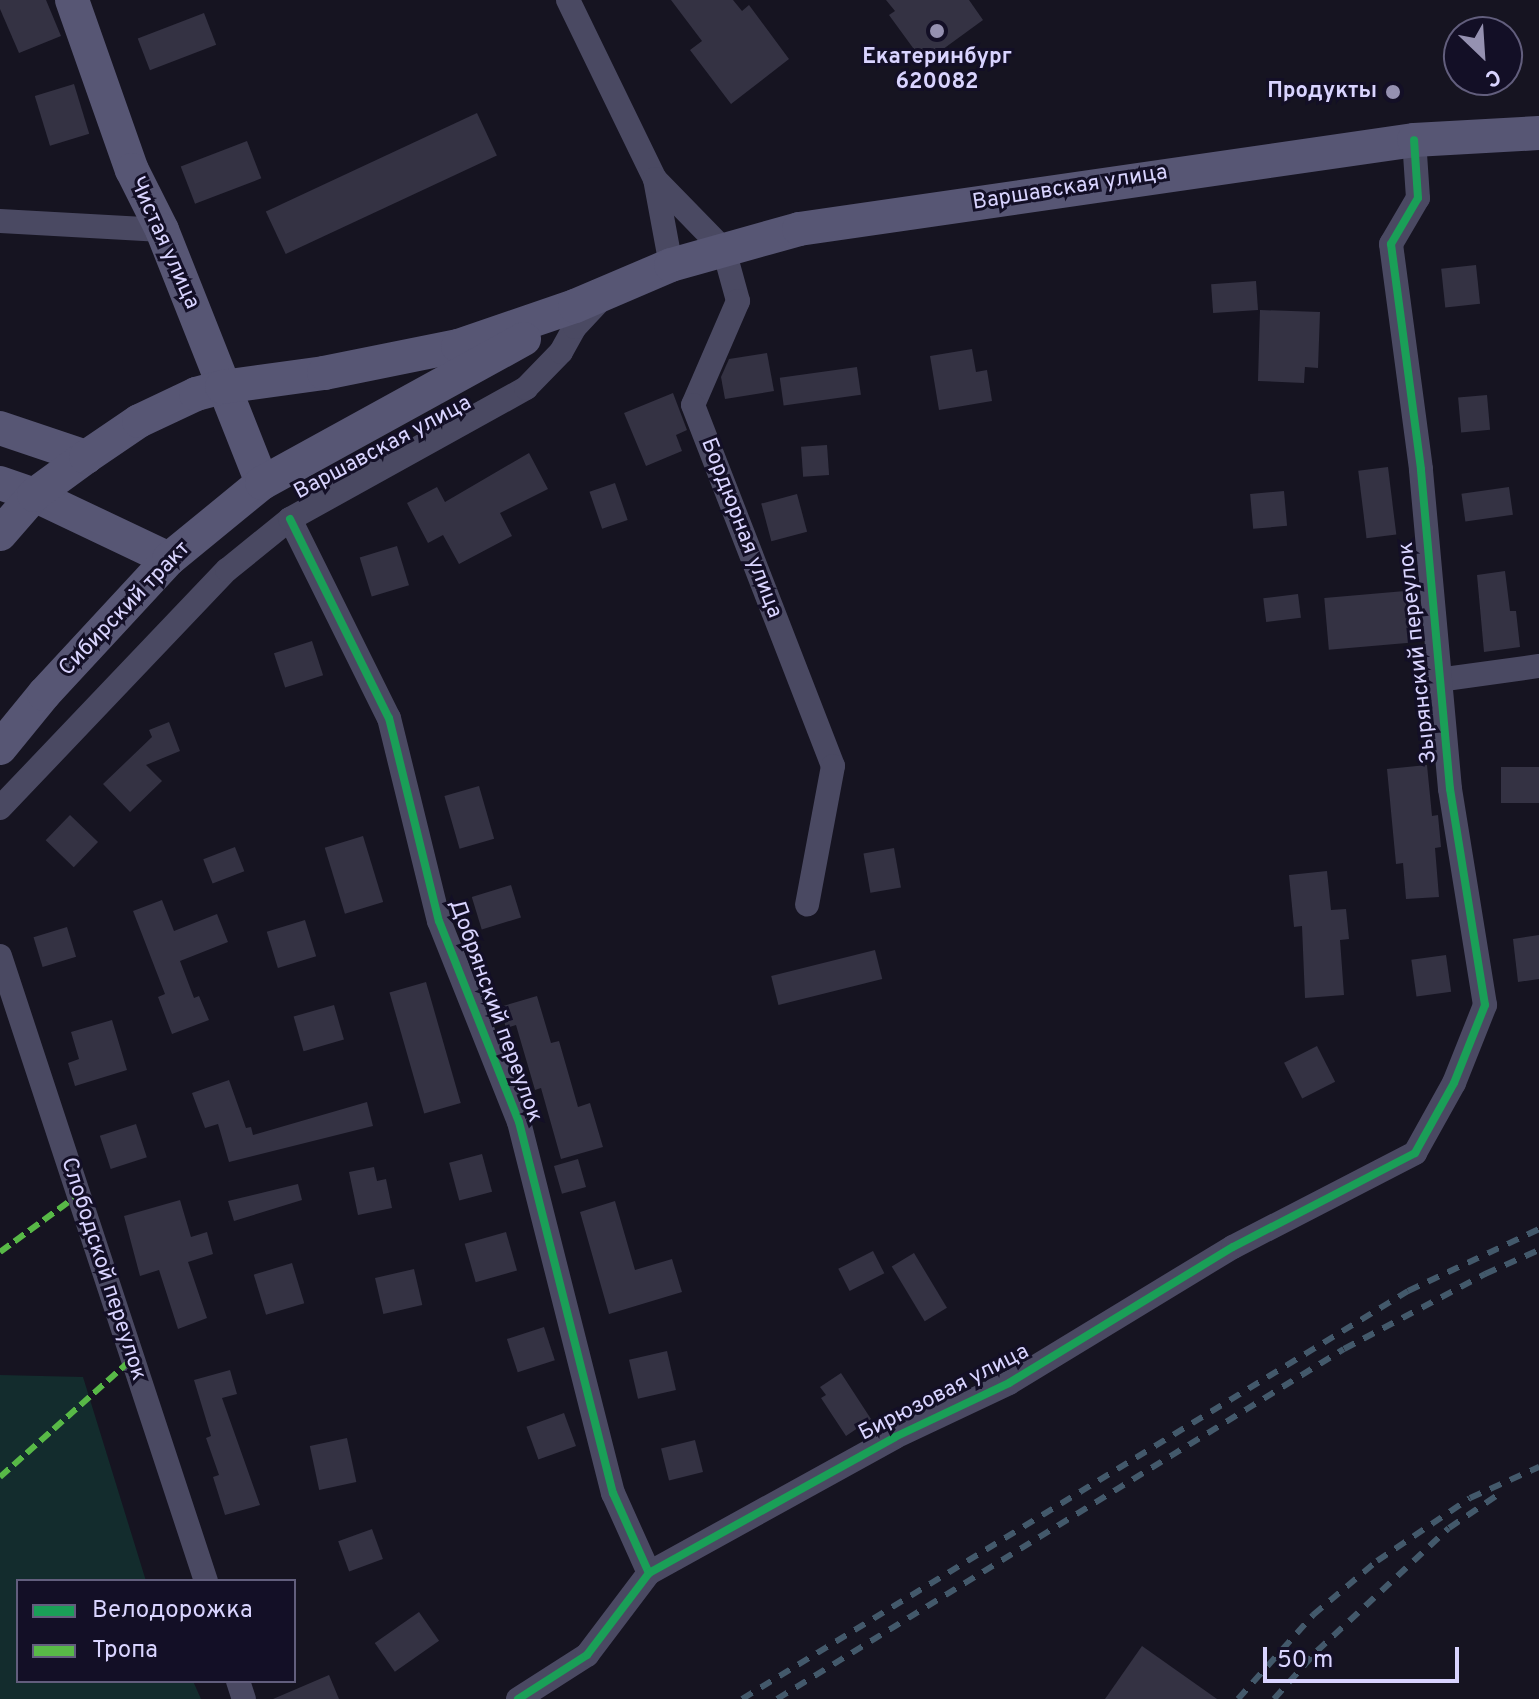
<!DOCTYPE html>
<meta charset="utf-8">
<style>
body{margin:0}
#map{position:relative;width:1539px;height:1699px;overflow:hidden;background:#161421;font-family:Overpass,sans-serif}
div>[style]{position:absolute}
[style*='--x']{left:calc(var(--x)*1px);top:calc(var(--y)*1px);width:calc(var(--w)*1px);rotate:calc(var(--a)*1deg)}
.green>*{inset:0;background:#132c2d}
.building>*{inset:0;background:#343243;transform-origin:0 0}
.street>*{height:24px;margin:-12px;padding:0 12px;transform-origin:12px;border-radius:12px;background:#4a4962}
.secondary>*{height:34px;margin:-17px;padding:0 17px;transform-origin:17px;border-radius:17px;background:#575674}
.rail>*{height:6px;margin-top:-3px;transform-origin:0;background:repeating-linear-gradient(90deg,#43596b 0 12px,transparent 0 22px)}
.quiet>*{height:6px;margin-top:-3px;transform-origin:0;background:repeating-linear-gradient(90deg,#58b947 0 12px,transparent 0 18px)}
.cycleway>*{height:8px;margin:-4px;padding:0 4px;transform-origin:4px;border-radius:4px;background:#1a9f57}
.dots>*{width:22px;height:22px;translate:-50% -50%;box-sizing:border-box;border:4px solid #130f26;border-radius:50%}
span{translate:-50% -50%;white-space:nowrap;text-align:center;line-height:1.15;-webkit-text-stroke:6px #130f26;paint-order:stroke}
.poi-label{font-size:22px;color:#d9d4ff;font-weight:700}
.right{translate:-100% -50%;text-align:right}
.street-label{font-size:22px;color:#d9d4ff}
.legend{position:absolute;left:16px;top:1579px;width:280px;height:104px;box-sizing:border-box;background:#130f26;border:2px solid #625e7d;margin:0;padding:10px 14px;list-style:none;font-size:24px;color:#d9d4ff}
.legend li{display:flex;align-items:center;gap:16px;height:40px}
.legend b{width:40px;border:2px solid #625e7d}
.north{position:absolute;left:1443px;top:16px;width:80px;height:80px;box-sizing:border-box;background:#130f26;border:2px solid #625e7d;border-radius:50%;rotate:155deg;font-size:22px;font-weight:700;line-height:32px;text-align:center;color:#d9d4ff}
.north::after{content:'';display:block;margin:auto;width:28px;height:36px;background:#9591b1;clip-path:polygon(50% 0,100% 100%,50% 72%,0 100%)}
.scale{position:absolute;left:1263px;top:1647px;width:196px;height:36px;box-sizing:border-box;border:4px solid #d9d4ff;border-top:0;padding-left:10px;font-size:24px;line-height:28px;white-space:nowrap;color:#d9d4ff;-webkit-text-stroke:6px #130f26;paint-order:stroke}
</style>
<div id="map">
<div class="green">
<i style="clip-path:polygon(0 1375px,83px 1377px,146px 1581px,18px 1581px,18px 1681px,193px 1681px,201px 1699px,0 1699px)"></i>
</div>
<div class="building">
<i style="clip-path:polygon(0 0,46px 0,61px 36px,19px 53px,0 9px)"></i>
<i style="clip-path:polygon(671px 0,733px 0,742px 11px,749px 5px,789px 59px,731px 104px,690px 50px,702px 41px)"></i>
<i style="clip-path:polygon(886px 0,969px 0,983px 20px,924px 63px,889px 15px,895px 11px)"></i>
<i style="left:204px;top:13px;width:34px;height:71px;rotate:69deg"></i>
<i style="left:74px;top:84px;width:52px;height:41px;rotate:73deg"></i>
<i style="left:477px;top:113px;width:47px;height:233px;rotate:65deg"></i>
<i style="left:247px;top:141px;width:40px;height:71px;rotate:69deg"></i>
<i style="left:1476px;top:265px;width:39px;height:35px;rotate:84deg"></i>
<i style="left:1256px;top:281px;width:29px;height:45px;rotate:86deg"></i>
<i style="clip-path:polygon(1260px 310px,1320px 312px,1318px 368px,1305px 367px,1304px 383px,1258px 381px)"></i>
<i style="clip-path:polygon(972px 349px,976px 372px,987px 370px,992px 401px,939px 410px,930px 356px)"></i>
<i style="clip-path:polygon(767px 353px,774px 391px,725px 399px,721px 377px,729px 359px)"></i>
<i style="left:857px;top:367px;width:28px;height:78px;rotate:82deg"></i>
<i style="clip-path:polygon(673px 393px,687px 430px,676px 435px,682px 451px,646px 466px,624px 413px)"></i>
<i style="left:1487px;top:395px;width:35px;height:29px;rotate:85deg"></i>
<i style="left:827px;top:445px;width:30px;height:26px;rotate:86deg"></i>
<i style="clip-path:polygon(529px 453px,548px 489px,500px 513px,512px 536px,459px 564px,443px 535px,428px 543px,407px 503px,437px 487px,445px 502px)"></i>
<i style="left:1388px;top:467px;width:68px;height:30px;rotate:83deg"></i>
<i style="left:615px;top:483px;width:39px;height:27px;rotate:71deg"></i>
<i style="left:1509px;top:487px;width:28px;height:48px;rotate:82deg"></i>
<i style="left:1284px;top:491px;width:35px;height:34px;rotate:85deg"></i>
<i style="left:797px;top:494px;width:39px;height:37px;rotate:75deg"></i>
<i style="left:397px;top:546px;width:41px;height:39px;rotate:73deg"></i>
<i style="clip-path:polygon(1505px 571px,1510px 611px,1516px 611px,1520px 647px,1484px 652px,1477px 575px)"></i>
<i style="left:1405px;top:591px;width:52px;height:81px;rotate:85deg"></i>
<i style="left:1298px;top:594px;width:24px;height:35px;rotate:83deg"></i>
<i style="left:312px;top:641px;width:36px;height:40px;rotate:72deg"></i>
<i style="clip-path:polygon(169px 722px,180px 751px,146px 765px,162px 781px,130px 812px,103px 784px,152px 737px,149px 730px)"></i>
<i style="clip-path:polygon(1427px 765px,1432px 816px,1438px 815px,1441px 847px,1435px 848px,1439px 897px,1406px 899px,1403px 863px,1396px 864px,1387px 769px)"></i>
<i style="left:1539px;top:767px;width:36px;height:38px;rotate:90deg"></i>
<i style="left:479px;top:786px;width:55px;height:36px;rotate:74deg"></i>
<i style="left:70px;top:815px;width:39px;height:35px;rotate:44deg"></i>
<i style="left:363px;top:836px;width:69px;height:40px;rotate:73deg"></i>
<i style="left:235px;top:847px;width:26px;height:34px;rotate:69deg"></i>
<i style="left:894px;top:848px;width:40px;height:31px;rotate:80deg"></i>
<i style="clip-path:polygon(1327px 871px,1331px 910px,1346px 909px,1349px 939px,1340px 940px,1344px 995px,1305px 998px,1302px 926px,1294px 927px,1289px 875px)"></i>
<i style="left:511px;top:885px;width:34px;height:41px;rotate:73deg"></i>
<i style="clip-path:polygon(162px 900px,174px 931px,217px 914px,228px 942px,180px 961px,194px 998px,199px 996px,209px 1020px,172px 1034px,158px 997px,165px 994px,133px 911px)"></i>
<i style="left:305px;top:920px;width:38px;height:40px;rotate:73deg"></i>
<i style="left:67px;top:927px;width:31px;height:35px;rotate:73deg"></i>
<i style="clip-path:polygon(1539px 935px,1539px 979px,1518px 982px,1513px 939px)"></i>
<i style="left:875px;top:950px;width:30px;height:107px;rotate:76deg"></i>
<i style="left:1446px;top:955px;width:37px;height:35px;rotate:82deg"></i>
<i style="left:426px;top:982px;width:126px;height:38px;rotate:74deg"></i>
<i style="clip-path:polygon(537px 996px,551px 1043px,559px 1041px,578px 1107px,590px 1103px,603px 1147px,561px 1159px,541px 1088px,535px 1090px,516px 1025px,506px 1028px,500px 1007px)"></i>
<i style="left:334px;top:1005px;width:36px;height:42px;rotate:74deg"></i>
<i style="clip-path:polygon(112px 1020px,127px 1070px,75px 1086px,68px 1063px,79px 1059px,71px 1032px)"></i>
<i style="left:1317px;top:1046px;width:40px;height:37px;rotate:63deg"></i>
<i style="clip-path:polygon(229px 1080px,246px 1128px,251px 1127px,253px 1135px,367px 1102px,373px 1126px,229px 1162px,218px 1124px,205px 1128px,192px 1093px)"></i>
<i style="left:136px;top:1124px;width:35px;height:38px;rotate:72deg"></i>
<i style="left:482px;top:1154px;width:39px;height:34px;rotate:75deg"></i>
<i style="left:578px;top:1159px;width:29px;height:25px;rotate:74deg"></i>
<i style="clip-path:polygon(374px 1167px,377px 1181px,386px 1179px,392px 1208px,358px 1215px,349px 1172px)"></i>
<i style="clip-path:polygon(298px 1184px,302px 1200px,234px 1221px,228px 1201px)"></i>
<i style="clip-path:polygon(180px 1200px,191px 1237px,207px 1232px,213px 1254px,188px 1262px,207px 1318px,178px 1329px,159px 1270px,140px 1276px,124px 1216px)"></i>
<i style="clip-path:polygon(615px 1201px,635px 1270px,672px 1259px,682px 1292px,609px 1314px,580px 1212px)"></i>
<i style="left:506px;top:1232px;width:40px;height:43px;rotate:74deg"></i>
<i style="left:873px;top:1251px;width:25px;height:39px;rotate:63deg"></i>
<i style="left:914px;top:1253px;width:64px;height:26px;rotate:59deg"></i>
<i style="left:292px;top:1263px;width:42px;height:40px;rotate:73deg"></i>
<i style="left:414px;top:1269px;width:37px;height:40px;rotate:77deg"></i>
<i style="left:544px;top:1327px;width:35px;height:39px;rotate:72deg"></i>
<i style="left:667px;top:1351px;width:40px;height:39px;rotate:77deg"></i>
<i style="clip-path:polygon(230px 1370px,237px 1394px,222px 1398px,260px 1505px,225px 1515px,213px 1477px,219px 1475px,206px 1438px,211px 1436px,194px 1380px)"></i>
<i style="clip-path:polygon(841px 1373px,871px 1419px,846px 1436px,821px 1398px,826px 1395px,820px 1387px)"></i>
<i style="left:564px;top:1413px;width:35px;height:40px;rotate:70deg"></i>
<i style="left:347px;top:1438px;width:45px;height:38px;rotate:78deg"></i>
<i style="left:695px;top:1440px;width:33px;height:35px;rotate:76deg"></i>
<i style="left:372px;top:1529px;width:32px;height:36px;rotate:70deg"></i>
<i style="left:419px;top:1612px;width:35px;height:54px;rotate:55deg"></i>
<i style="clip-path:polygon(1142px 1646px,1217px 1699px,1105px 1699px)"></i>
<i style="clip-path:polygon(329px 1675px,339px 1699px,273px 1699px)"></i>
</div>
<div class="street">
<i style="--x:568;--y:0;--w:199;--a:64.1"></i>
<i style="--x:655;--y:179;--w:87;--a:79.5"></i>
<i style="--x:655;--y:179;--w:99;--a:45.8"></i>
<i style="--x:724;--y:250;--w:53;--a:74.6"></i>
<i style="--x:738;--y:301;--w:113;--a:113.4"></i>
<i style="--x:693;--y:405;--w:387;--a:68.8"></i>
<i style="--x:833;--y:766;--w:141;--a:100.6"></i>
<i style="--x:0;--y:221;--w:162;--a:3.2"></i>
<i style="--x:290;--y:519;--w:222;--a:63.6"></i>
<i style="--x:389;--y:718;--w:209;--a:76.2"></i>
<i style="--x:439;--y:921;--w:216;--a:68.3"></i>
<i style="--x:519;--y:1122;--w:383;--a:75.8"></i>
<i style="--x:613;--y:1493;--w:88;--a:65.8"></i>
<i style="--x:1438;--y:680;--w:102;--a:-7.9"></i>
<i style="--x:0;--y:808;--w:329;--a:-46.4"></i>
<i style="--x:227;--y:570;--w:81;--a:-39"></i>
<i style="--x:290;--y:519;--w:270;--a:-29"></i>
<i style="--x:526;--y:388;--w:50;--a:-45.8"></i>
<i style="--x:561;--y:352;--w:29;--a:-61"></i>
<i style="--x:575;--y:327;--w:38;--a:-47"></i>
<i style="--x:0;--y:956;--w:658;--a:71.76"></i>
<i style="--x:238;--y:1681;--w:19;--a:72"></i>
<i style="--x:518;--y:1699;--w:82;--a:-32.5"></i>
<i style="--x:587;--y:1655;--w:103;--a:-52.9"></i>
<i style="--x:649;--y:1573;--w:281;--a:-28.9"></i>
<i style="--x:895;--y:1437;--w:126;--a:-25.3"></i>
<i style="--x:1009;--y:1383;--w:262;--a:-31.3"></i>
<i style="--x:1233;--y:1247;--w:205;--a:-27.3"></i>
<i style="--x:1415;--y:1153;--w:80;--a:-60.9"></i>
<i style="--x:1454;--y:1083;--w:84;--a:-68.3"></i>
<i style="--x:1485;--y:1005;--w:219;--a:-99.2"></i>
<i style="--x:1450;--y:789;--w:321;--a:-95.2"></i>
<i style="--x:1421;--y:469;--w:227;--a:-97.6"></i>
<i style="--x:1391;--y:244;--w:53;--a:-59.6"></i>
<i style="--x:1418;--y:198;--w:58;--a:-93.9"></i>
</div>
<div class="secondary">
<i style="--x:72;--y:0;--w:180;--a:70.6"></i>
<i style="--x:132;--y:170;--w:67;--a:63.4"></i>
<i style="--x:162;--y:230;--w:272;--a:68.4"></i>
<i style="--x:0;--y:428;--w:91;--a:18.6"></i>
<i style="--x:0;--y:483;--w:36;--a:19"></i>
<i style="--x:34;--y:495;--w:149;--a:25.4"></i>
<i style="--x:0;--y:534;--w:52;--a:-48.9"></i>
<i style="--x:34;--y:495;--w:64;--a:-36.2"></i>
<i style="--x:86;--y:457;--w:64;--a:-34.2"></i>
<i style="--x:139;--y:421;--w:63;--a:-25.3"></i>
<i style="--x:196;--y:394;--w:27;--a:-15"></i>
<i style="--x:222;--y:387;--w:103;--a:-7.8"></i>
<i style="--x:324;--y:373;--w:137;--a:-11.4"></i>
<i style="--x:458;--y:346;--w:124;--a:-18.9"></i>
<i style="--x:575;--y:306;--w:104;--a:-23.1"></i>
<i style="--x:671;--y:265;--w:133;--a:-15.7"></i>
<i style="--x:799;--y:229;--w:621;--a:-8.23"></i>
<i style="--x:1414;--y:140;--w:125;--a:-3.2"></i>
<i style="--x:0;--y:748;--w:70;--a:-50.8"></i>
<i style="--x:44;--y:694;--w:184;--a:-47.2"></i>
<i style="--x:169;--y:559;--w:120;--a:-39.3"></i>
<i style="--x:262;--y:483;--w:299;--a:-28.8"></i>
</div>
<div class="rail">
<i style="--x:742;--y:1699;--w:781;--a:-31.49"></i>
<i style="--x:1408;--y:1291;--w:145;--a:-25.3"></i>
<i style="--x:777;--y:1699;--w:666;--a:-31.69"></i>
<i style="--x:1344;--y:1349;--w:160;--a:-28"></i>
<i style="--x:1485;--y:1274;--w:59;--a:-24"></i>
<i style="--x:1238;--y:1699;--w:113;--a:-48.2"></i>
<i style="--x:1313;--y:1615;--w:84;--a:-40.2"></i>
<i style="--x:1377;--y:1561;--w:112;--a:-34.1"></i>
<i style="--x:1470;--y:1498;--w:76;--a:-24.2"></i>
<i style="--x:1274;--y:1699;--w:64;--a:-48.1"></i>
<i style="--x:1317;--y:1651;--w:180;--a:-43"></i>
<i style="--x:1449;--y:1528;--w:60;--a:-34.2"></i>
</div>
<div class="quiet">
<i style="--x:0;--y:1252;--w:97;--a:-36.2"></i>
<i style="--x:0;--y:1477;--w:177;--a:-41.8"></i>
</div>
<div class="cycleway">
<i style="--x:290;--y:519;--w:222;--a:63.6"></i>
<i style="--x:389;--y:718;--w:209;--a:76.2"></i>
<i style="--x:439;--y:921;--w:216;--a:68.3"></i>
<i style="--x:519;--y:1122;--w:383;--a:75.8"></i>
<i style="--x:613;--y:1493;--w:88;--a:65.8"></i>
<i style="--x:518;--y:1699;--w:82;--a:-32.5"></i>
<i style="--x:587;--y:1655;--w:103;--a:-52.9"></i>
<i style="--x:649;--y:1573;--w:281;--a:-28.9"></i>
<i style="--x:895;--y:1437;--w:126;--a:-25.3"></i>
<i style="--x:1009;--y:1383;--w:262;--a:-31.3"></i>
<i style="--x:1233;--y:1247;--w:205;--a:-27.3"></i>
<i style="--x:1415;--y:1153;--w:80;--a:-60.9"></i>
<i style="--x:1454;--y:1083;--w:84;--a:-68.3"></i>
<i style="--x:1485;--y:1005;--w:219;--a:-99.2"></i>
<i style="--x:1450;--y:789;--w:321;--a:-95.2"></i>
<i style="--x:1421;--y:469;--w:227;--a:-97.6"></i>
<i style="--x:1391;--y:244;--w:53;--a:-59.6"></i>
<i style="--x:1418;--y:198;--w:58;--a:-93.9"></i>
</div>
<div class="dots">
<i style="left:937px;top:31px;background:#9591b1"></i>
<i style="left:1393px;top:92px;background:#9591b1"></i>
</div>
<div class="poi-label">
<span style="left:937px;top:70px">Екатеринбург<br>620082</span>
<span class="right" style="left:1377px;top:92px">Продукты</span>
</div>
<div class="street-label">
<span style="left:1070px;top:188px;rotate:-9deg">Варшавская улица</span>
<span style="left:164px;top:243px;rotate:66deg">Чистая улица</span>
<span style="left:383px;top:448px;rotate:-28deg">Варшавская улица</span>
<span style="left:741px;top:528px;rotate:69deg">Бордюрная улица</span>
<span style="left:125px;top:609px;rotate:-46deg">Сибирский тракт</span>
<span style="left:1418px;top:653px;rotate:-96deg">Зырянский переулок</span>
<span style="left:495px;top:1011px;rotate:70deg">Добрянский переулок</span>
<span style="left:103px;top:1269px;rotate:72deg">Слободской переулок</span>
<span style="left:944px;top:1393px;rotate:-27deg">Бирюзовая улица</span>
</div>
<ul class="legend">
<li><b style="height:10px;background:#1a9f57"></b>Велодорожка</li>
<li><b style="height:10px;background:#58b947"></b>Тропа</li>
</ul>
<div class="north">С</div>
<div class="scale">50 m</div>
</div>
